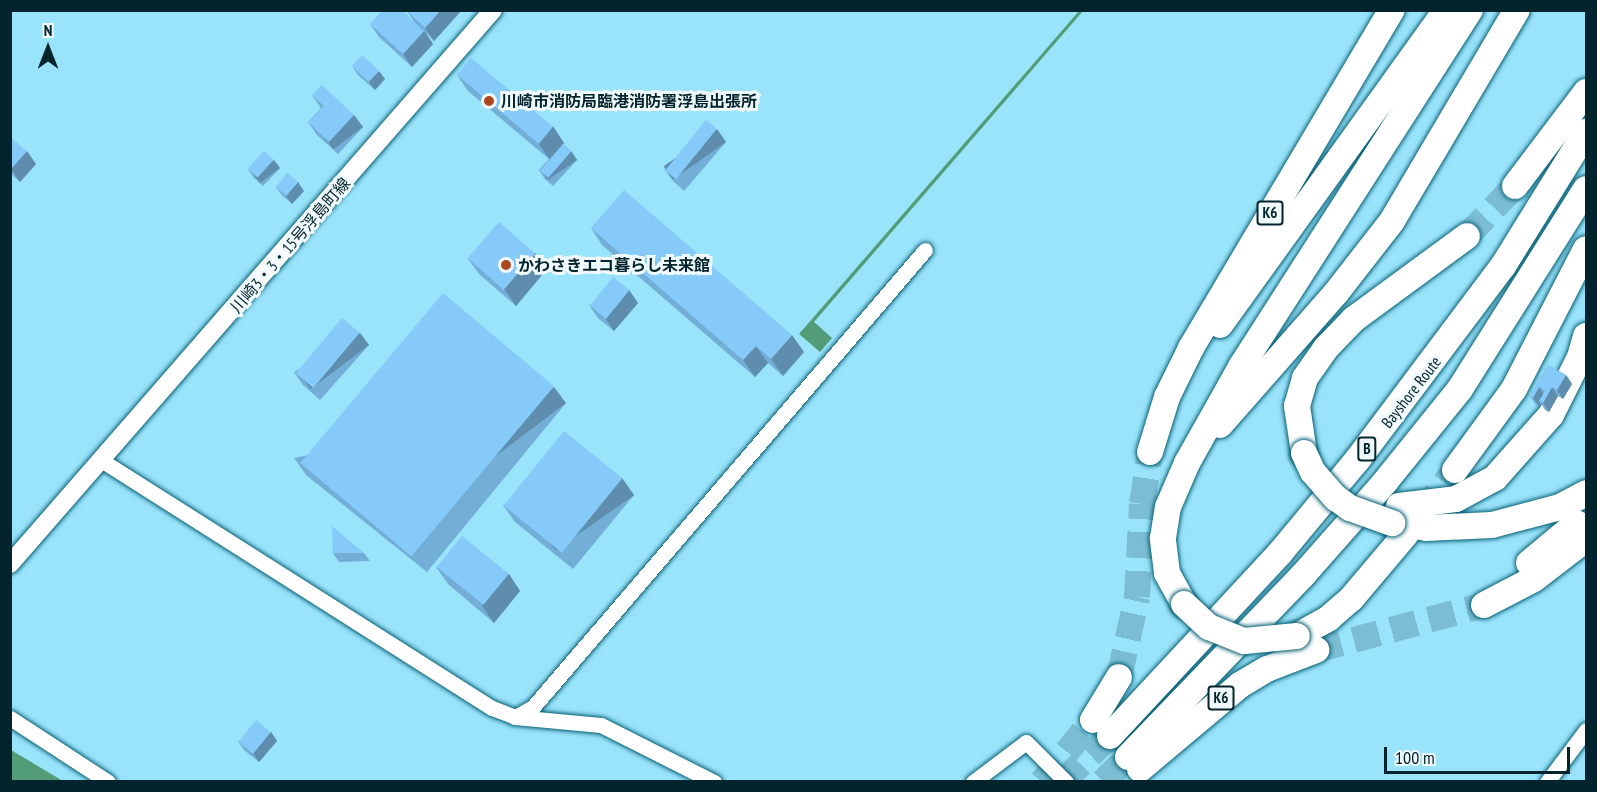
<!DOCTYPE html>
<meta charset="utf-8">
<style>
body{margin:0}
#map{position:relative;width:1597px;height:792px;overflow:hidden;background:#99e3fb;font-family:"PT Sans Narrow","Noto Sans JP",sans-serif}
div>[style]{position:absolute}
[style*='--x']{left:calc(var(--x)*1px);top:calc(var(--y)*1px);width:calc(var(--w)*1px);rotate:calc(var(--a)*1deg)}
.water>*{inset:0;background:#529d77}
.motorway-tunnel>*{height:26px;margin-top:-13px;transform-origin:0;background:repeating-linear-gradient(90deg,#7bbdd2 0 26px,transparent 0 39px)}
.roads{filter:drop-shadow(0 0 2px #076075) drop-shadow(0 0 2px #076075)}
.minor>*{height:15px;margin:-7.5px;padding:0 7.5px;transform-origin:7.5px;border-radius:7.5px;background:#fff}
.tertiary>*{height:18px;margin:-9px;padding:0 9px;transform-origin:9px;border-radius:9px;background:#fff}
.motorway>*{height:26px;margin:-13px;padding:0 13px;transform-origin:13px;border-radius:13px;background:#fff}
.bridges{filter:drop-shadow(0 0 2px #076075) drop-shadow(0 0 2px #076075)}
.motorway-bridge>*{height:26px;margin:-13px;padding:0 13px;transform-origin:13px;border-radius:13px;background:#fff}
.wall>*{inset:0;background:#73aed6}
.shaded-wall>*{inset:0;background:#5e8dae;transform-origin:0 0}
.building>*{inset:0;background:#86caf9;transform-origin:0 0}
.dots>*{width:16px;height:16px;translate:-50% -50%;box-sizing:border-box;border:3px solid #f0f9fc;border-radius:50%}
span{translate:-50% -50%;white-space:nowrap;text-align:center;line-height:1.15;-webkit-text-stroke:6px #f0f9fc;paint-order:stroke}
.shield-label span{padding:2px 4px;background:#f0f9fc;border:2px solid;border-radius:4px;-webkit-text-stroke-width:0}
.shield-label{font-size:15px;color:#03242c;font-weight:700}
.poi-label{font-size:16px;color:#03242c;font-weight:700}
.left{translate:0 -50%;text-align:left}
.street-label{font-size:16px;color:#03242c}
.frame{position:absolute;inset:0;border:12px solid #03242c;pointer-events:none}
.north{position:absolute;left:18px;top:18px;width:60px;height:60px;-webkit-text-stroke:4px #f0f9fc;paint-order:stroke;rotate:0deg;font-size:16px;font-weight:700;line-height:24px;text-align:center;color:#03242c}
.north::after{content:'';display:block;margin:auto;width:21px;height:27px;background:#03242c;clip-path:polygon(50% 0,100% 100%,50% 72%,0 100%)}
.scale{position:absolute;left:1384px;top:747px;width:186px;height:27px;box-sizing:border-box;border:3px solid #03242c;border-top:0;padding-left:8px;font-size:18px;line-height:21px;white-space:nowrap;color:#03242c;-webkit-text-stroke:4px #f0f9fc;paint-order:stroke}
</style>
<div id="map">
<div class="water">
<i style="clip-path:polygon(1079px 11px,1083px 11px,814px 322px,832px 338px,820px 352px,799px 334px)"></i>
<i style="clip-path:polygon(10px 750px,11px 750px,63px 781px,11px 781px)"></i>
</div>
<div class="motorway-tunnel">
<i style="--x:1467;--y:236;--w:69;--a:-46.2"></i>
<i style="--x:1421;--y:514;--w:56;--a:-52.3"></i>
<i style="--x:1316;--y:650;--w:174;--a:-15"></i>
<i style="--x:1119;--y:677;--w:82;--a:-77.3"></i>
<i style="--x:1137;--y:597;--w:93;--a:-86.9"></i>
<i style="--x:1142;--y:504;--w:53;--a:-81.3"></i>
<i style="--x:1042;--y:782;--w:80;--a:-50.6"></i>
<i style="--x:1062;--y:782;--w:66;--a:-43.8"></i>
<i style="--x:1103;--y:782;--w:35;--a:-45"></i>
</div>
<div class="roads">
<div class="minor">
<i style="--x:101;--y:460;--w:463;--a:32.4"></i>
<i style="--x:492;--y:708;--w:25;--a:21"></i>
<i style="--x:515;--y:717;--w:21;--a:-29"></i>
<i style="--x:533;--y:707;--w:602;--a:-49.38"></i>
<i style="--x:515;--y:717;--w:86;--a:5.3"></i>
<i style="--x:601;--y:725;--w:127;--a:26.8"></i>
<i style="--x:10;--y:718;--w:117;--a:33.1"></i>
<i style="--x:973;--y:782;--w:66;--a:-37"></i>
<i style="--x:1026;--y:742;--w:57;--a:45"></i>
<i style="--x:1547;--y:782;--w:65;--a:-53.1"></i>
</div>
<div class="tertiary">
<i style="--x:10;--y:564;--w:735;--a:-48.92"></i>
</div>
<div class="motorway">
<i style="--x:1515;--y:186;--w:118;--a:-52.9"></i>
<i style="--x:1220;--y:325;--w:388;--a:-54.3"></i>
<i style="--x:1220;--y:425;--w:176;--a:-48.7"></i>
<i style="--x:1336;--y:293;--w:91;--a:-52.1"></i>
<i style="--x:1392;--y:221;--w:245;--a:-59.4"></i>
<i style="--x:1150;--y:452;--w:58;--a:-72.8"></i>
<i style="--x:1167;--y:397;--w:55;--a:-63.9"></i>
<i style="--x:1191;--y:348;--w:393;--a:-59.3"></i>
<i style="--x:1304;--y:453;--w:48;--a:-98.5"></i>
<i style="--x:1297;--y:406;--w:29;--a:-74"></i>
<i style="--x:1305;--y:378;--w:37;--a:-55"></i>
<i style="--x:1326;--y:348;--w:40;--a:-46"></i>
<i style="--x:1354;--y:319;--w:140;--a:-36.3"></i>
<i style="--x:1455;--y:470;--w:100;--a:-53.9"></i>
<i style="--x:1514;--y:389;--w:157;--a:-62.8"></i>
<i style="--x:1399;--y:506;--w:57;--a:-7"></i>
<i style="--x:1456;--y:499;--w:44;--a:-28.3"></i>
<i style="--x:1495;--y:478;--w:84;--a:-48.4"></i>
<i style="--x:1551;--y:415;--w:65;--a:-63.4"></i>
<i style="--x:1580;--y:357;--w:22;--a:-74"></i>
<i style="--x:1392;--y:523;--w:34;--a:8"></i>
<i style="--x:1426;--y:528;--w:66;--a:-2.6"></i>
<i style="--x:1492;--y:525;--w:70;--a:-14.8"></i>
<i style="--x:1560;--y:507;--w:30;--a:-28"></i>
<i style="--x:1529;--y:563;--w:62;--a:-39.8"></i>
<i style="--x:1184;--y:604;--w:35;--a:-119"></i>
<i style="--x:1167;--y:573;--w:35;--a:-97"></i>
<i style="--x:1163;--y:538;--w:31;--a:-81"></i>
<i style="--x:1168;--y:507;--w:48;--a:-66.6"></i>
<i style="--x:1187;--y:463;--w:112;--a:-60.7"></i>
<i style="--x:1242;--y:365;--w:422;--a:-57.3"></i>
<i style="--x:1484;--y:605;--w:56;--a:-27.5"></i>
<i style="--x:1534;--y:579;--w:66;--a:-37.6"></i>
<i style="--x:1297;--y:636;--w:37;--a:-29"></i>
<i style="--x:1329;--y:618;--w:29;--a:-41"></i>
<i style="--x:1351;--y:599;--w:85;--a:-49.8"></i>
<i style="--x:1093;--y:720;--w:50;--a:-58.8"></i>
<i style="--x:1110;--y:736;--w:250;--a:-47.1"></i>
<i style="--x:1280;--y:553;--w:122;--a:-50.3"></i>
<i style="--x:1358;--y:459;--w:241;--a:-53.1"></i>
<i style="--x:1503;--y:266;--w:158;--a:-58.2"></i>
<i style="--x:1128;--y:757;--w:254;--a:-46.1"></i>
<i style="--x:1304;--y:574;--w:123;--a:-48.6"></i>
<i style="--x:1385;--y:482;--w:119;--a:-51.1"></i>
<i style="--x:1460;--y:389;--w:236;--a:-57.8"></i>
<i style="--x:1140;--y:769;--w:131;--a:-40"></i>
<i style="--x:1240;--y:685;--w:31;--a:-31"></i>
<i style="--x:1267;--y:669;--w:53;--a:-21.2"></i>
</div>
</div>
<div class="bridges">
<div class="motorway-bridge">
<i style="--x:1304;--y:453;--w:21;--a:65"></i>
<i style="--x:1313;--y:472;--w:35;--a:49"></i>
<i style="--x:1336;--y:498;--w:17;--a:36"></i>
<i style="--x:1350;--y:508;--w:45;--a:19.7"></i>
<i style="--x:1184;--y:604;--w:34;--a:43"></i>
<i style="--x:1209;--y:627;--w:38;--a:22"></i>
<i style="--x:1244;--y:641;--w:53;--a:-5.4"></i>
</div>
</div>
<div class="wall">
<i style="clip-path:polygon(406px 10px,462px 10px,434px 41px,426px 33px,433px 44px,412px 67px,379px 37px,370px 24px,413px 20px)"></i>
<i style="clip-path:polygon(352px 66px,385px 79px,375px 90px,358px 75px)"></i>
<i style="clip-path:polygon(457px 75px,564px 143px,563px 144px,571px 151px,577px 160px,553px 186px,545px 179px,539px 170px,549px 159px,468px 91px)"></i>
<i style="clip-path:polygon(312px 95px,354px 115px,363px 127px,338px 154px,317px 135px,308px 122px,321px 108px)"></i>
<i style="clip-path:polygon(10px 137px,36px 164px,20px 182px,10px 173px)"></i>
<i style="clip-path:polygon(726px 142px,684px 191px,673px 181px,664px 169px)"></i>
<i style="clip-path:polygon(280px 168px,263px 186px,254px 178px,248px 169px)"></i>
<i style="clip-path:polygon(276px 187px,304px 191px,292px 204px,282px 195px)"></i>
<i style="clip-path:polygon(591px 228px,804px 352px,783px 376px,768px 363px,755px 377px,602px 245px)"></i>
<i style="clip-path:polygon(468px 259px,547px 269px,516px 306px,480px 275px)"></i>
<i style="clip-path:polygon(629px 290px,638px 303px,614px 331px,598px 318px,589px 305px)"></i>
<i style="clip-path:polygon(360px 333px,369px 345px,320px 400px,303px 385px,294px 372px)"></i>
<i style="clip-path:polygon(1548px 365px,1566px 375px,1572px 384px,1563px 399px,1558px 396px,1549px 412px,1545px 410px,1541px 403px,1539px 406px,1536px 405px,1530px 396px)"></i>
<i style="clip-path:polygon(566px 403px,427px 572px,306px 475px,294px 458px)"></i>
<i style="clip-path:polygon(622px 478px,634px 495px,573px 569px,515px 522px,503px 505px)"></i>
<i style="clip-path:polygon(333px 553px,364px 553px,370px 561px,339px 562px)"></i>
<i style="clip-path:polygon(436px 567px,509px 574px,520px 591px,494px 623px,448px 584px)"></i>
<i style="clip-path:polygon(271px 732px,277px 741px,259px 762px,244px 750px,238px 741px)"></i>
</div>
<div class="shaded-wall">
<i style="clip-path:polygon(441px 10px,462px 10px,434px 41px,425px 28px)"></i>
<i style="clip-path:polygon(424px 31px,433px 44px,412px 67px,403px 54px)"></i>
<i style="clip-path:polygon(379px 71px,385px 79px,375px 90px,369px 82px)"></i>
<i style="left:354px;top:115px;width:15px;height:37px;rotate:53deg"></i>
<i style="clip-path:polygon(553px 126px,564px 143px,550px 160px,538px 143px)"></i>
<i style="left:717px;top:129px;width:16px;height:65px;rotate:55deg"></i>
<i style="clip-path:polygon(27px 151px,36px 164px,20px 182px,11px 169px)"></i>
<i style="left:571px;top:151px;width:11px;height:35px;rotate:56deg"></i>
<i style="left:274px;top:160px;width:10px;height:25px;rotate:53deg"></i>
<i style="clip-path:polygon(298px 182px,304px 191px,292px 204px,286px 196px)"></i>
<i style="clip-path:polygon(535px 253px,547px 269px,516px 306px,504px 289px)"></i>
<i style="clip-path:polygon(629px 290px,638px 303px,614px 331px,605px 318px)"></i>
<i style="left:360px;top:333px;width:15px;height:73px;rotate:53deg"></i>
<i style="clip-path:polygon(792px 335px,804px 352px,783px 376px,771px 359px)"></i>
<i style="clip-path:polygon(756px 346px,768px 363px,755px 377px,743px 360px)"></i>
<i style="clip-path:polygon(1566px 375px,1572px 384px,1563px 399px,1557px 390px)"></i>
<i style="left:554px;top:387px;width:20px;height:217px;rotate:53deg"></i>
<i style="clip-path:polygon(1539px 387px,1545px 396px,1539px 401px,1541px 403px,1539px 406px,1533px 398px)"></i>
<i style="clip-path:polygon(1552px 387px,1558px 396px,1549px 412px,1543px 403px)"></i>
<i style="left:622px;top:478px;width:21px;height:96px;rotate:55deg"></i>
<i style="clip-path:polygon(509px 574px,520px 591px,494px 623px,482px 606px)"></i>
<i style="clip-path:polygon(271px 732px,277px 741px,259px 762px,253px 753px)"></i>
</div>
<div class="building">
<i style="clip-path:polygon(383px 10px,402px 10px,424px 31px,403px 54px,370px 24px)"></i>
<i style="clip-path:polygon(406px 10px,441px 10px,425px 28px)"></i>
<i style="left:362px;top:55px;width:23px;height:15px;rotate:43deg"></i>
<i style="left:471px;top:58px;width:107px;height:22px;rotate:40deg"></i>
<i style="clip-path:polygon(322px 85px,354px 115px,329px 142px,308px 122px,324px 106px,312px 95px)"></i>
<i style="left:706px;top:120px;width:14px;height:65px;rotate:39deg"></i>
<i style="clip-path:polygon(10px 137px,27px 151px,11px 169px,10px 168px)"></i>
<i style="left:563px;top:144px;width:11px;height:35px;rotate:41deg"></i>
<i style="left:264px;top:151px;width:13px;height:24px;rotate:42deg"></i>
<i style="left:287px;top:173px;width:14px;height:18px;rotate:39deg"></i>
<i style="clip-path:polygon(624px 190px,792px 335px,771px 359px,756px 346px,743px 360px,591px 228px)"></i>
<i style="left:499px;top:222px;width:48px;height:48px;rotate:41deg"></i>
<i style="left:613px;top:277px;width:21px;height:37px;rotate:39deg"></i>
<i style="left:443px;top:293px;width:145px;height:222px;rotate:40deg"></i>
<i style="left:342px;top:318px;width:23px;height:72px;rotate:40deg"></i>
<i style="clip-path:polygon(1548px 365px,1566px 375px,1557px 390px,1552px 387px,1543px 403px,1539px 401px,1545px 391px,1539px 387px,1533px 398px,1530px 396px)"></i>
<i style="left:564px;top:431px;width:75px;height:96px;rotate:39deg"></i>
<i style="clip-path:polygon(332px 526px,364px 553px,333px 553px)"></i>
<i style="left:462px;top:536px;width:60px;height:40px;rotate:39deg"></i>
<i style="left:256px;top:720px;width:19px;height:28px;rotate:39deg"></i>
</div>
<div class="dots">
<i style="left:489px;top:101px;background:#ac461e"></i>
<i style="left:506px;top:265px;background:#ac461e"></i>
</div>
<div class="shield-label">
<span style="left:1270px;top:213px">K6</span>
<span style="left:1367px;top:449px">B</span>
<span style="left:1221px;top:698px">K6</span>
</div>
<div class="poi-label">
<span class="left" style="left:501px;top:101px">川崎市消防局臨港消防署浮島出張所</span>
<span class="left" style="left:518px;top:265px">かわさきエコ暮らし未来館</span>
</div>
<div class="street-label">
<span style="left:290px;top:245px;rotate:-49deg">川崎3・3・15号浮島町線</span>
<span style="left:1411px;top:392px;rotate:-52deg">Bayshore Route</span>
</div>
<div class="frame"></div>
<div class="north">N</div>
<div class="scale">100 m</div>
</div>
